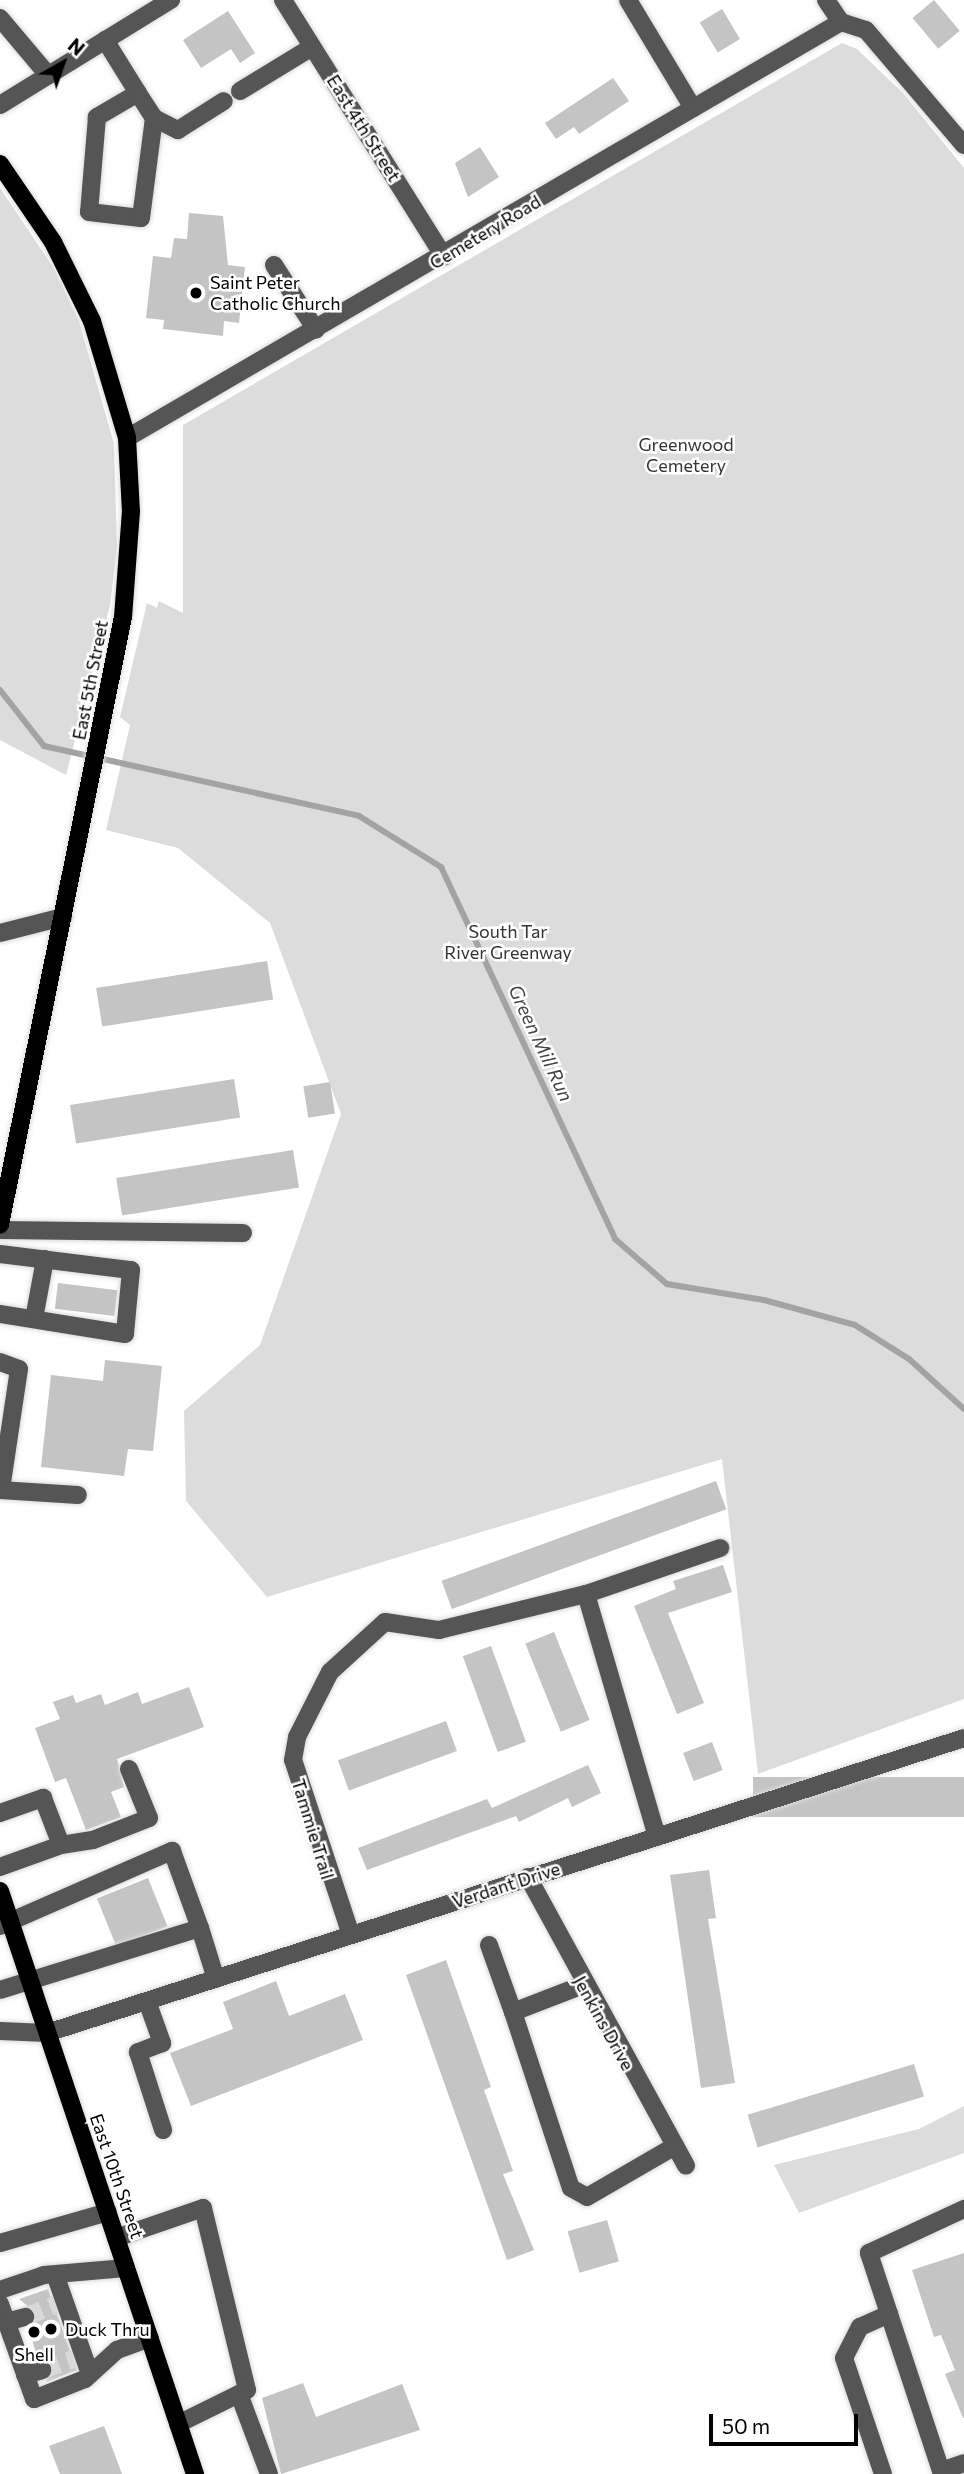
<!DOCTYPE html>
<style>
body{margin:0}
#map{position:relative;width:964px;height:2474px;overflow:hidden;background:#fff;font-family:Commissioner,sans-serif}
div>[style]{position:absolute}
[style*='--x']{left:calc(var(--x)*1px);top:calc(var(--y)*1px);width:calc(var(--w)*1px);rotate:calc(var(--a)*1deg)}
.green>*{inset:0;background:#dcdcdc}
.stream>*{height:6px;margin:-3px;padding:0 3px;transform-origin:3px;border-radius:3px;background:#a3a3a3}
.building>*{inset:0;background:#c4c4c4;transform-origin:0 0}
.minor-tunnel>*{height:18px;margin-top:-9px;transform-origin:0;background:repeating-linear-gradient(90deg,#d9d9d9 0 18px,transparent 0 27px)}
.roads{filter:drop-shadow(0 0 2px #dbdbdb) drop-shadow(0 0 2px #dbdbdb)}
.minor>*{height:18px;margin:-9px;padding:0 9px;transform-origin:9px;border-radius:9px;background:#555}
.major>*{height:18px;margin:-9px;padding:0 9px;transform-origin:9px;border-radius:9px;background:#000}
.dots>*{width:19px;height:19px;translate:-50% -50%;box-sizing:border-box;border:4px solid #fff;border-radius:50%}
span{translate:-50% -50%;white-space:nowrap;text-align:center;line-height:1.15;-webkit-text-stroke:5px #fff;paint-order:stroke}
.street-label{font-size:18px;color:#000}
.poi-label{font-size:18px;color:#000}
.left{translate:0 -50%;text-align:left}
.park-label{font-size:18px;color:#333}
.water-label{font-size:19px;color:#444;font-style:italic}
.north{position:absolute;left:28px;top:28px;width:70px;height:70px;-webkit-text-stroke:5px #fff;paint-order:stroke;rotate:40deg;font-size:19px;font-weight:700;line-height:28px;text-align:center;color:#000}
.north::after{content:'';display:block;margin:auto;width:24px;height:32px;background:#000;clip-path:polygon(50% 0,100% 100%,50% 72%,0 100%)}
.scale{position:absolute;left:709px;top:2414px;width:149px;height:32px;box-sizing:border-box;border:4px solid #000;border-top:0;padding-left:9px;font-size:21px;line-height:24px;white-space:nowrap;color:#000;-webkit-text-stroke:5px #fff;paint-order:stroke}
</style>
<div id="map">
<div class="green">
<i style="clip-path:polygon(842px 43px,857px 49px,903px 93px,964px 168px,964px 1699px,758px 1774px,722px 1459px,267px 1597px,186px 1501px,184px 1411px,260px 1345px,341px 1114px,270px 923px,178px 848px,106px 830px,130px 725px,120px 717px,147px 603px,157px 608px,159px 601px,183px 613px,183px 425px)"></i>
<i style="clip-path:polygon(0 188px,53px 267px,79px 321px,114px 444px,117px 548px,110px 605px,66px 775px,0 740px)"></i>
<i style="clip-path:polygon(964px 2106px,964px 2153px,799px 2213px,774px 2165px,919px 2129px)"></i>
</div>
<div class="stream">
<i style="--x:0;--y:690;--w:71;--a:51.8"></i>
<i style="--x:44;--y:746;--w:323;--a:12.5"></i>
<i style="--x:359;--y:816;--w:97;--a:31.9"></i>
<i style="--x:441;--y:867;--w:411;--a:64.9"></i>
<i style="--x:615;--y:1239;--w:69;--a:40.9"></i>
<i style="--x:667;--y:1284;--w:98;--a:9.4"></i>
<i style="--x:764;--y:1300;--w:94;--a:15.4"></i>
<i style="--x:855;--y:1325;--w:64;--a:32.2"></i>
<i style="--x:909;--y:1359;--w:74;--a:42.3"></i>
</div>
<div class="building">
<i style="left:934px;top:0;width:40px;height:28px;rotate:50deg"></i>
<i style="left:722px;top:9px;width:35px;height:26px;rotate:59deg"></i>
<i style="clip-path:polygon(228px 11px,255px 53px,240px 63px,231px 49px,201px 68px,183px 40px)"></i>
<i style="clip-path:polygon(613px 78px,629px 101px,579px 134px,574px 127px,556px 139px,545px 123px)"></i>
<i style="clip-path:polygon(480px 147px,499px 177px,468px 197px,455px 163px)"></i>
<i style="clip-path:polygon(189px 213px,223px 216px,228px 265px,245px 267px,239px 323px,224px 321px,223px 336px,163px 329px,164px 320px,146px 318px,153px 256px,171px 258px,174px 238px,187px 239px)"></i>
<i style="left:267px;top:961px;width:39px;height:173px;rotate:81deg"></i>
<i style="left:234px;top:1079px;width:39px;height:166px;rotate:81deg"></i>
<i style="left:330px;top:1082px;width:32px;height:27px;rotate:81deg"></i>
<i style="left:293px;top:1150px;width:38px;height:179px;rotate:81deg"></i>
<i style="left:58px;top:1283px;width:60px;height:26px;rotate:7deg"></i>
<i style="clip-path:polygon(105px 1360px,162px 1366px,153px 1451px,128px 1449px,124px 1476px,41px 1467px,51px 1375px,103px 1381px)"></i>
<i style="left:716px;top:1481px;width:30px;height:292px;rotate:70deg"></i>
<i style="clip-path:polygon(723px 1565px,732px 1592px,668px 1613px,704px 1703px,677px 1714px,634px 1606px,676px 1589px,673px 1581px)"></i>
<i style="left:554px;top:1632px;width:95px;height:31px;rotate:68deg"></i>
<i style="left:491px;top:1646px;width:102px;height:30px;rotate:70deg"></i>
<i style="clip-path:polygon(189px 1687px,204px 1727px,117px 1759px,124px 1787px,111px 1792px,121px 1817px,86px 1830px,66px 1778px,55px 1782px,35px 1728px,60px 1719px,53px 1702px,73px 1695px,76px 1703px,101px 1694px,105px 1705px,138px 1692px,142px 1704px)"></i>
<i style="left:446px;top:1721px;width:32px;height:115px;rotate:70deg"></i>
<i style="left:712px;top:1742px;width:30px;height:31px;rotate:69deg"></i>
<i style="clip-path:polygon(588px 1765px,601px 1793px,572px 1807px,568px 1798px,519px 1822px,516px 1816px,367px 1870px,358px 1848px,487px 1799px,492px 1808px)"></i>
<i style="left:964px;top:1777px;width:40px;height:211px;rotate:90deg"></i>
<i style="clip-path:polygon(709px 1870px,716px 1918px,708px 1919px,735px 2083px,701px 2088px,670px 1875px)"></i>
<i style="left:148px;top:1878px;width:52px;height:55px;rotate:68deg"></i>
<i style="clip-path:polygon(446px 1960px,491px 2087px,484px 2090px,513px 2171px,503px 2174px,534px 2250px,507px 2260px,406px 1975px)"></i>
<i style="clip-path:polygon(276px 1981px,289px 2016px,345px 1994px,363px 2040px,191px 2106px,170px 2053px,233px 2029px,223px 2002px)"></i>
<i style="left:914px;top:2064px;width:34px;height:174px;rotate:73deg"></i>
<i style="left:607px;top:2220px;width:43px;height:41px;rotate:74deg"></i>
<i style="clip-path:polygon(964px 2253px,964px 2418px,963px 2418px,945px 2374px,955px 2370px,941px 2335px,934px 2337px,912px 2270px)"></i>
<i style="clip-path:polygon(48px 2289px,77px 2370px,46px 2382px,53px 2366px,38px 2359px,28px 2328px,36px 2313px,19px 2299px)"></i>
<i style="clip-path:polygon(303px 2383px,316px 2417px,402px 2384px,420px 2430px,281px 2474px,262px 2398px)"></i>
<i style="clip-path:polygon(104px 2426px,122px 2474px,60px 2474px,49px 2446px)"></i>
</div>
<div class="minor-tunnel">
<i style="--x:25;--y:2317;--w:37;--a:-22"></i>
<i style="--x:42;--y:2370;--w:36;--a:-19"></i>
</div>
<div class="roads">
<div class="minor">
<i style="--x:283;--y:0;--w:303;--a:57.9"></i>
<i style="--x:628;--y:0;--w:126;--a:59"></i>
<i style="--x:826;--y:0;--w:27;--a:56"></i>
<i style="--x:841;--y:22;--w:26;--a:18"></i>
<i style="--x:866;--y:30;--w:151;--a:49.6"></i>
<i style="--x:0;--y:18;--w:75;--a:49.9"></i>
<i style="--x:105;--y:40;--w:62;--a:58.1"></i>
<i style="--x:138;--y:93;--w:48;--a:149.7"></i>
<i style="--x:97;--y:117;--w:95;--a:94.8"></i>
<i style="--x:89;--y:212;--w:52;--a:6.6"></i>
<i style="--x:141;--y:218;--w:101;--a:-82.6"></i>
<i style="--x:154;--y:118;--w:30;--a:-123"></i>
<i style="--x:240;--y:91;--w:84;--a:-31.4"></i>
<i style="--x:0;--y:105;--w:201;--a:-31.6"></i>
<i style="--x:154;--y:118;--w:27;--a:27"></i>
<i style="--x:178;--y:130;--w:54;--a:-32.2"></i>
<i style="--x:274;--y:265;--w:77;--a:57.1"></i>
<i style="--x:127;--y:438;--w:826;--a:-30.23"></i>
<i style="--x:0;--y:933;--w:65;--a:-14.3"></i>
<i style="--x:0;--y:1230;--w:243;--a:0.7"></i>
<i style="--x:0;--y:1254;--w:132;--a:7"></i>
<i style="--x:131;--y:1270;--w:64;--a:95.4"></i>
<i style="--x:125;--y:1334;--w:127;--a:-170.9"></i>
<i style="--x:34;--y:1319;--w:61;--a:-79.6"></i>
<i style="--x:0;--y:1362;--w:20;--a:20"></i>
<i style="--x:19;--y:1369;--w:121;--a:98.5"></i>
<i style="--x:0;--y:1490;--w:78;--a:3.7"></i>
<i style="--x:586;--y:1594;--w:253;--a:73.7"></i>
<i style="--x:0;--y:1813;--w:46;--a:-19.2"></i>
<i style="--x:43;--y:1798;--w:50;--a:69"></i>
<i style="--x:61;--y:1845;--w:65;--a:160.2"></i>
<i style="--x:61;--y:1845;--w:32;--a:-9"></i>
<i style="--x:93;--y:1840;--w:60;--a:-21.4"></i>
<i style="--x:149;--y:1818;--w:53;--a:-112.2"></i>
<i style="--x:528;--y:1877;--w:329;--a:61.3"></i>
<i style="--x:0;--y:1926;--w:188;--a:-23.6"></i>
<i style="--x:172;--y:1851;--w:82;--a:70"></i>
<i style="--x:200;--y:1928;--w:209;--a:162.8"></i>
<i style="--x:200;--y:1928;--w:53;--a:72.6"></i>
<i style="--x:351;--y:1935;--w:184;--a:-108.3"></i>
<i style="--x:293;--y:1760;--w:23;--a:-80"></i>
<i style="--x:297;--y:1737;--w:73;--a:-63.1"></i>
<i style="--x:330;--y:1672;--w:74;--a:-42.3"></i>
<i style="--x:385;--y:1622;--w:55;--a:8.4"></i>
<i style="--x:439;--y:1630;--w:151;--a:-13.8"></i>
<i style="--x:586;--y:1594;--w:142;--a:-18.9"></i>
<i style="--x:489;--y:1945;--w:71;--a:70.3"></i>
<i style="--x:583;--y:1985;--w:75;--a:158.9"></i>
<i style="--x:513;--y:2012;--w:185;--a:71.8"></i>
<i style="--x:571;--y:2188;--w:18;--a:29"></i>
<i style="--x:587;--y:2197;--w:102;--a:-30.1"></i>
<i style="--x:147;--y:2001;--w:45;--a:70.3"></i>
<i style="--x:162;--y:2043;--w:26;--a:159"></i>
<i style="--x:138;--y:2052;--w:82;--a:72.2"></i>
<i style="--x:0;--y:2031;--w:47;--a:2.4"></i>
<i style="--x:47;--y:2033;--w:963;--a:-17.83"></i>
<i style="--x:116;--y:2238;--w:92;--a:-19"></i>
<i style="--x:203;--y:2208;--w:187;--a:76.4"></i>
<i style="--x:247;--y:2390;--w:77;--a:153.8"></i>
<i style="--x:0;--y:2243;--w:112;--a:-16"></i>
<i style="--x:56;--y:2277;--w:103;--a:70.7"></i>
<i style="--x:0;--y:2290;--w:46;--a:-18.8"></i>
<i style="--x:44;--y:2275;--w:82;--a:-4.9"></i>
<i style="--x:0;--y:2304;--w:101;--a:70.3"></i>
<i style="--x:34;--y:2399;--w:55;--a:-21.4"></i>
<i style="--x:85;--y:2379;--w:43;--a:-42.2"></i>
<i style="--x:117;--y:2350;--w:35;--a:-20"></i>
<i style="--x:6;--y:2322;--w:20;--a:-15"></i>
<i style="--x:25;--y:2375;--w:18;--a:-16"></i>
<i style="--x:239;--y:2394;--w:85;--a:69.4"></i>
<i style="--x:941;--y:2471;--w:24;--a:-19"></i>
<i style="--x:883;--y:2474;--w:122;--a:-108.6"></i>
<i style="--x:844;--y:2358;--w:35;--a:-63"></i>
<i style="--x:860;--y:2327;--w:32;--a:-24"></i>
<i style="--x:942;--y:2474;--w:233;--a:-108.3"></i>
<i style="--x:869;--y:2253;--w:105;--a:-24.9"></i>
</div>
<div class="major">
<i style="--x:0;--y:164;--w:94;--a:55.8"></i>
<i style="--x:53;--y:242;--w:88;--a:63.7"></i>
<i style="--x:92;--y:321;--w:122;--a:73.3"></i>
<i style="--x:127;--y:438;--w:73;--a:86.9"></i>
<i style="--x:131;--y:511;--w:106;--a:94.3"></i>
<i style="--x:123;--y:617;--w:620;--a:101.44"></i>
<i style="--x:0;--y:1891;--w:615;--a:71.51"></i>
</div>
</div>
<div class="dots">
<i style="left:196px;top:293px;background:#000"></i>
<i style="left:51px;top:2329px;background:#000"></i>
<i style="left:34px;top:2332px;background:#000"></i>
</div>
<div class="street-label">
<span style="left:364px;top:128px;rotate:58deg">East 4th Street</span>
<span style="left:485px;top:232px;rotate:-31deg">Cemetery Road</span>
<span style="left:90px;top:680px;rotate:-79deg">East 5th Street</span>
<span style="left:313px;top:1829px;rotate:73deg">Tammie Trail</span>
<span style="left:506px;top:1885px;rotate:-18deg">Verdant Drive</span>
<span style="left:604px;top:2023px;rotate:61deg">Jenkins Drive</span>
<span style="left:117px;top:2176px;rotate:71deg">East 10th Street</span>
</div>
<div class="poi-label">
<span class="left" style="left:210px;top:293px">Saint Peter<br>Catholic Church</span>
<span class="left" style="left:65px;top:2329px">Duck Thru</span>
<span style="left:34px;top:2354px">Shell</span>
</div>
<div class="park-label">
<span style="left:686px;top:455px">Greenwood<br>Cemetery</span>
<span style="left:508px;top:942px">South Tar<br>River Greenway</span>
</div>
<div class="water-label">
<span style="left:541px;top:1043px;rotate:65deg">Green Mill Run</span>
</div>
<div class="north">N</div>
<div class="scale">50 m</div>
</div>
